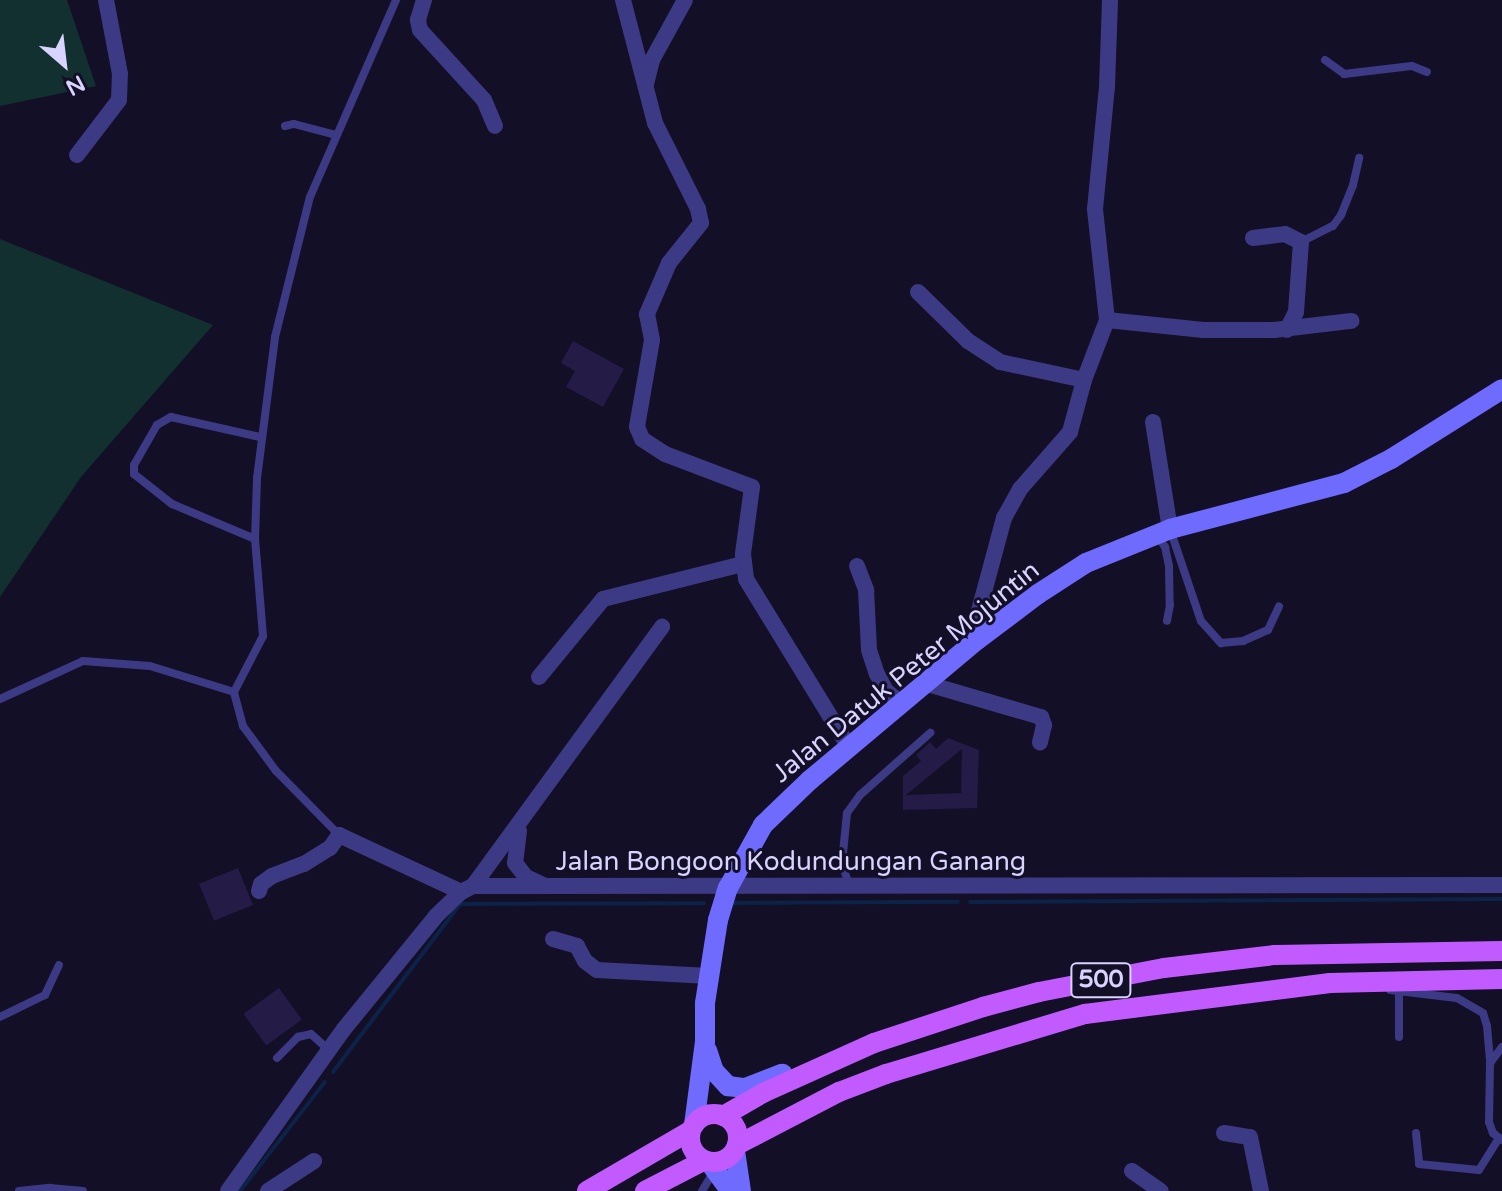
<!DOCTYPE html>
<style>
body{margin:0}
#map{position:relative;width:1502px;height:1191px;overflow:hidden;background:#130f26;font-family:"Varela Round",sans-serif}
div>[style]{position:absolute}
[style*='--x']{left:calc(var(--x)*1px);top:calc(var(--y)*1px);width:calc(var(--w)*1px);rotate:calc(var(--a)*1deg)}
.green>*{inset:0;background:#12302f}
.stream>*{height:4px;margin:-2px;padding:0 2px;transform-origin:2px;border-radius:2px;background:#0c2248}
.building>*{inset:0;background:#241b47;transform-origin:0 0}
.lane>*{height:8px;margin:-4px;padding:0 4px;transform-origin:4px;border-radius:4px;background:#3d3a85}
.street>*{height:16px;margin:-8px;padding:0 8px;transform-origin:8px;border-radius:8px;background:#3d3a85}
.secondary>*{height:20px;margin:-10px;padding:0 10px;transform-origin:10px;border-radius:10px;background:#6f6bff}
.primary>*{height:20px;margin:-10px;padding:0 10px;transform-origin:10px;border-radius:10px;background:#c25bff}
.primary>.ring{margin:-10px;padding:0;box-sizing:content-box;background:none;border:20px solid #c25bff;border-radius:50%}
span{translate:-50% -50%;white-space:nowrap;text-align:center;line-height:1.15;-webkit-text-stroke:6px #130f26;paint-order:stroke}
.shield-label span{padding:2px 6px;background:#130f26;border:2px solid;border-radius:6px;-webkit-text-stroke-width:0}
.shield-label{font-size:24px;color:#d9d4ff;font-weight:700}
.street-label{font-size:26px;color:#d9d4ff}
.north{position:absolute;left:24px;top:24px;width:80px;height:80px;-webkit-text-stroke:6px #130f26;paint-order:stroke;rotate:152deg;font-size:22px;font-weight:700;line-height:32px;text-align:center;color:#d9d4ff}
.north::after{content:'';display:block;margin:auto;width:28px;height:36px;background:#d9d4ff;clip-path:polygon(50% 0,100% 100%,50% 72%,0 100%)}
</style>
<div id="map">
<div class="green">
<i style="clip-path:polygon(0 0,67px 0,96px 86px,0 106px)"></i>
<i style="clip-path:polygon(0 239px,213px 325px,81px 477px,0 597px)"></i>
</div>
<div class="stream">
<i style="--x:970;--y:902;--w:532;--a:-0.32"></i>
<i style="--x:733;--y:903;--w:225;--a:-0.3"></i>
<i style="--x:333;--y:1072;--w:211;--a:-52.9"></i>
<i style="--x:460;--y:904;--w:244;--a:-0.2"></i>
<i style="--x:240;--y:1191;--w:138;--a:-52.1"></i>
</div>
<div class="building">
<i style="clip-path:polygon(573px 341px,624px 369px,603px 407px,566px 387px,575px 371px,561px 363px)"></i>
<i style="clip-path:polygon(evenodd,948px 738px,979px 750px,977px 808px,903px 810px,903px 776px,921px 761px,916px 755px,930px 742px,936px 749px,948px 738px,962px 749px,961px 793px,906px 795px,962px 749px)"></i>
<i style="left:238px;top:868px;width:40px;height:42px;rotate:68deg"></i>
<i style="left:279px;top:988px;width:39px;height:44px;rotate:54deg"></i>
</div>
<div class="lane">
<i style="--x:1325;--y:60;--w:24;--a:36"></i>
<i style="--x:1344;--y:74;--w:68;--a:-6.7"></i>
<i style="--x:1412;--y:66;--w:16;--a:22"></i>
<i style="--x:285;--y:126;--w:9;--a:-13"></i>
<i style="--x:294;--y:124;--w:43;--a:14.7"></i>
<i style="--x:1301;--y:242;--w:36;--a:-27"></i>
<i style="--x:1333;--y:226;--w:14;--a:-54"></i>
<i style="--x:1341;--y:215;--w:32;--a:-68"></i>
<i style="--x:1353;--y:185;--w:28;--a:-77"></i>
<i style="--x:1170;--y:529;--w:97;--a:71.4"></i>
<i style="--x:1201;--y:621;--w:30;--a:48"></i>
<i style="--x:1221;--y:643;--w:22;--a:-5"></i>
<i style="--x:1243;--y:641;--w:27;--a:-24"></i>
<i style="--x:1268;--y:630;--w:26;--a:-65"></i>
<i style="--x:1156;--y:534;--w:16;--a:55"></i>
<i style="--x:1165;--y:547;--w:19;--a:78"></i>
<i style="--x:1169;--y:566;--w:39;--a:89"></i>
<i style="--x:1170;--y:605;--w:16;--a:101"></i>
<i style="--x:255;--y:539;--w:90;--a:-157.1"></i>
<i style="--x:172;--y:504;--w:48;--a:-141.7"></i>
<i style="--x:134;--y:474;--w:9;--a:-90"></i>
<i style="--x:134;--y:465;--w:46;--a:-60.1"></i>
<i style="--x:157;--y:425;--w:16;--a:-30"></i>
<i style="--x:171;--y:417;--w:91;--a:12.7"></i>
<i style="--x:0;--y:699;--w:91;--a:-24.6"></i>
<i style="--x:83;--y:661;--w:67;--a:4.3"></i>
<i style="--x:150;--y:666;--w:88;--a:17.2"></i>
<i style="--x:339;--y:835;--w:90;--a:-134.5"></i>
<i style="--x:276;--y:771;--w:56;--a:-126.3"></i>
<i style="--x:243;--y:726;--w:35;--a:-105"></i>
<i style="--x:234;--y:692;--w:63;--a:-62.6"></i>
<i style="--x:263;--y:636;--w:97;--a:-94.7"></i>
<i style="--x:255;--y:539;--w:61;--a:-88.1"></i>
<i style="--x:257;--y:478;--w:142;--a:-82.7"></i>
<i style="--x:275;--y:337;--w:144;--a:-76"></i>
<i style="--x:310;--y:197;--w:215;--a:-66.4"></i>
<i style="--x:849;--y:885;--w:23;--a:-108"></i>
<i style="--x:842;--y:863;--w:50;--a:-84.3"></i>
<i style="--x:847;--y:813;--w:22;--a:-54"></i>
<i style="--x:860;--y:795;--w:94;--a:-41.5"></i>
<i style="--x:1390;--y:990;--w:67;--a:6.8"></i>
<i style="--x:1457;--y:998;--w:30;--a:30"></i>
<i style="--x:1483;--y:1013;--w:14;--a:73"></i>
<i style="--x:1487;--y:1026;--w:38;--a:85"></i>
<i style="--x:1490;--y:1064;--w:58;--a:91"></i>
<i style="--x:1489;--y:1122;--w:12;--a:70"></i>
<i style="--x:1493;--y:1133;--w:11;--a:38"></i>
<i style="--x:0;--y:1017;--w:50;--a:-26.1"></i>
<i style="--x:45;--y:995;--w:33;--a:-65"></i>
<i style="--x:1399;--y:1037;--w:46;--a:-90"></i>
<i style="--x:277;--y:1058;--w:30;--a:-45"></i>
<i style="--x:298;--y:1037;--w:13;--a:-13"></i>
<i style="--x:311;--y:1034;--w:24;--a:42"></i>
<i style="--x:1490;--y:1063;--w:20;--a:-53"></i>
<i style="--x:1416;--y:1133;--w:31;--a:84"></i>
<i style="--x:1419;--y:1164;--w:60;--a:5.7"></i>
<i style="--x:1479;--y:1170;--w:38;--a:-58"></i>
<i style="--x:19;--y:1191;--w:31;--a:-6"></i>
<i style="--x:50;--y:1188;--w:33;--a:5"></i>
<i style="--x:702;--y:1191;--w:23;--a:-59"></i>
</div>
<div class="street">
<i style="--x:424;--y:0;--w:21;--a:107"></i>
<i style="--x:418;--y:20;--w:10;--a:79"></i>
<i style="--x:420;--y:30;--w:95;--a:47.6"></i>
<i style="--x:484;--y:100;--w:28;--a:67"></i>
<i style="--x:623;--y:0;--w:127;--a:75.4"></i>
<i style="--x:655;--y:123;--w:96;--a:63.4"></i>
<i style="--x:698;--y:209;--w:14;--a:78"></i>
<i style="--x:701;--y:223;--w:51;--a:128.7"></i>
<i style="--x:669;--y:263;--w:56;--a:113.3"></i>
<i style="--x:647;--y:314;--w:26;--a:79"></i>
<i style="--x:652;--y:340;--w:88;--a:99.8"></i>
<i style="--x:637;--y:427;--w:13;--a:67"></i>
<i style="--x:642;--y:439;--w:27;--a:33"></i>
<i style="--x:665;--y:454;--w:93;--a:20.8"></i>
<i style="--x:752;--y:487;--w:68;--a:97.7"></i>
<i style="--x:743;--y:554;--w:25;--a:83"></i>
<i style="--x:746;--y:579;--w:197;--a:58.5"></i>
<i style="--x:646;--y:84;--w:25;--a:-76"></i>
<i style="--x:652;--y:60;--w:68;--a:-61.2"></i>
<i style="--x:77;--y:155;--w:69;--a:-52.6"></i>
<i style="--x:119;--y:100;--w:26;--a:-88"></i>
<i style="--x:120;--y:74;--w:75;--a:-100.7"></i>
<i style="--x:1253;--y:238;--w:32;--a:-7"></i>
<i style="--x:1285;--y:234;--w:18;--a:27"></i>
<i style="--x:1301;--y:242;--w:70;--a:94.1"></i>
<i style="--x:1296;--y:312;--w:20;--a:117"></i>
<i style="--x:918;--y:292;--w:70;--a:44.4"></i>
<i style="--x:968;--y:341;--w:38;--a:33"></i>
<i style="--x:1000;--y:362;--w:86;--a:12.1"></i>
<i style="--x:1107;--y:320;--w:97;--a:5.9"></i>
<i style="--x:1203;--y:330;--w:71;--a:0"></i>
<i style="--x:1274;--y:330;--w:78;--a:-6.7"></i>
<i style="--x:1153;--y:422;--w:108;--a:81"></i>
<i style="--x:857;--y:566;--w:26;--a:69"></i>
<i style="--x:866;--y:590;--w:60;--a:87.1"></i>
<i style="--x:869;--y:650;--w:25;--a:72"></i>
<i style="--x:877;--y:674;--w:19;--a:62"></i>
<i style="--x:886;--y:691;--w:21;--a:39"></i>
<i style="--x:977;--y:640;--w:22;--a:-90"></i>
<i style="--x:977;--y:618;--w:104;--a:-74.9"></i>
<i style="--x:1004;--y:518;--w:33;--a:-61"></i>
<i style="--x:1020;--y:489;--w:76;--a:-48.7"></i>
<i style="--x:1070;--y:432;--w:54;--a:-74.9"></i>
<i style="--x:1084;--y:380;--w:64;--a:-69"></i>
<i style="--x:1107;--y:320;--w:112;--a:-96.2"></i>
<i style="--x:1095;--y:209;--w:123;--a:-84.4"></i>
<i style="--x:1107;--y:87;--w:87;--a:-88"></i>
<i style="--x:539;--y:677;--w:101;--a:-50.6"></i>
<i style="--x:603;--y:599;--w:143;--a:-14.1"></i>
<i style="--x:928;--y:684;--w:118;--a:16.3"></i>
<i style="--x:1041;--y:717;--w:9;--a:69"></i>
<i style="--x:1044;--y:725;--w:18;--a:103"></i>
<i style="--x:519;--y:831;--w:32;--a:97"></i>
<i style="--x:515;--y:863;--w:18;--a:52"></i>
<i style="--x:526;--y:877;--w:19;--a:25"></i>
<i style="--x:473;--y:886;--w:321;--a:-53.9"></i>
<i style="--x:259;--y:891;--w:7;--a:-74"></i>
<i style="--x:261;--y:884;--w:14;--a:-36"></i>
<i style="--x:272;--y:876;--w:34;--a:-21"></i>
<i style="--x:304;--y:864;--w:31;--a:-32"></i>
<i style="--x:330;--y:848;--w:16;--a:-55"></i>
<i style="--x:339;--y:835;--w:135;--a:25"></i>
<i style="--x:553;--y:939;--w:25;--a:16"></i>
<i style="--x:577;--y:946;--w:17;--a:62"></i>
<i style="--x:585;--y:961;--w:15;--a:37"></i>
<i style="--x:597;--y:970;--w:112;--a:3.1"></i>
<i style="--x:1224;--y:1133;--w:26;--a:9"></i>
<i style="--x:1250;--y:1137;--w:55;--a:78.5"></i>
<i style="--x:1132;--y:1171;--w:35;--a:35"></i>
<i style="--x:228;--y:1191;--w:199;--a:-54.4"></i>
<i style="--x:344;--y:1029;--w:146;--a:-50.8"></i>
<i style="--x:436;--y:916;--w:35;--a:-44"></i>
<i style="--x:461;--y:892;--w:13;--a:-27"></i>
<i style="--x:473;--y:886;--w:1029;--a:-0.06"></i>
<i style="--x:268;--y:1191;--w:55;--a:-33.1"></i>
</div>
<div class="secondary">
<i style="--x:707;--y:1050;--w:22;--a:72"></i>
<i style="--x:714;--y:1071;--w:21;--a:47"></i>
<i style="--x:728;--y:1086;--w:17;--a:7"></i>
<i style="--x:745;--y:1088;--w:40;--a:-21"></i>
<i style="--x:694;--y:1125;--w:84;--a:-82.5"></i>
<i style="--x:705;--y:1042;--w:39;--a:-90"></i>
<i style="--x:705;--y:1003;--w:84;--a:-81.1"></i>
<i style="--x:718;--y:920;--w:34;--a:-73"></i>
<i style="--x:728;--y:888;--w:72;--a:-60.9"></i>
<i style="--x:763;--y:825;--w:65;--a:-43.8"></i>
<i style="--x:810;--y:780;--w:218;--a:-40"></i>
<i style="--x:977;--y:640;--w:76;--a:-37"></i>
<i style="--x:1038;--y:594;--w:57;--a:-32.9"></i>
<i style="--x:1086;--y:563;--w:91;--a:-22"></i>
<i style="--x:1170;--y:529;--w:180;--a:-14.8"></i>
<i style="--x:1344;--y:483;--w:53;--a:-27.1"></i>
<i style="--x:1391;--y:459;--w:131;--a:-32.2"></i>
<i style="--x:735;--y:1151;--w:40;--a:81.5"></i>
<i style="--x:710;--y:1163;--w:34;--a:54"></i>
</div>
<div class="primary">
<i class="ring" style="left:690px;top:1114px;width:28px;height:28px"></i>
<i style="--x:723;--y:1116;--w:46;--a:-29.9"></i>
<i style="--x:763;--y:1093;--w:122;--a:-24.2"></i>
<i style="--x:874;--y:1043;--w:115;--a:-18.3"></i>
<i style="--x:983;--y:1007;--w:58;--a:-15"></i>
<i style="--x:1039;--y:992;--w:127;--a:-10.9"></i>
<i style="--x:1164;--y:968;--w:112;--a:-6.7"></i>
<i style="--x:1275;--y:955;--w:227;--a:-1"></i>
<i style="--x:737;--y:1145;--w:115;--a:-27.5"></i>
<i style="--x:839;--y:1092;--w:50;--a:-21"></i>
<i style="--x:886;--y:1074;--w:208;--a:-16.8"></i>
<i style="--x:1085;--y:1014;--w:247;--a:-7.2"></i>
<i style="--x:1330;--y:983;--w:172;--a:-1.3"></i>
<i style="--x:587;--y:1191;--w:119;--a:-30.2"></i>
<i style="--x:645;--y:1191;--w:65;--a:-27.3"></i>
</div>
<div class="shield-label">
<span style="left:1101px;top:980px">500</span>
</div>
<div class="street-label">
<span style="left:906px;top:672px;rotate:-39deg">Jalan Datuk Peter Mojuntin</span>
<span style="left:791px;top:862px">Jalan Bongoon Kodundungan Ganang</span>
</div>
<div class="north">N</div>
</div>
